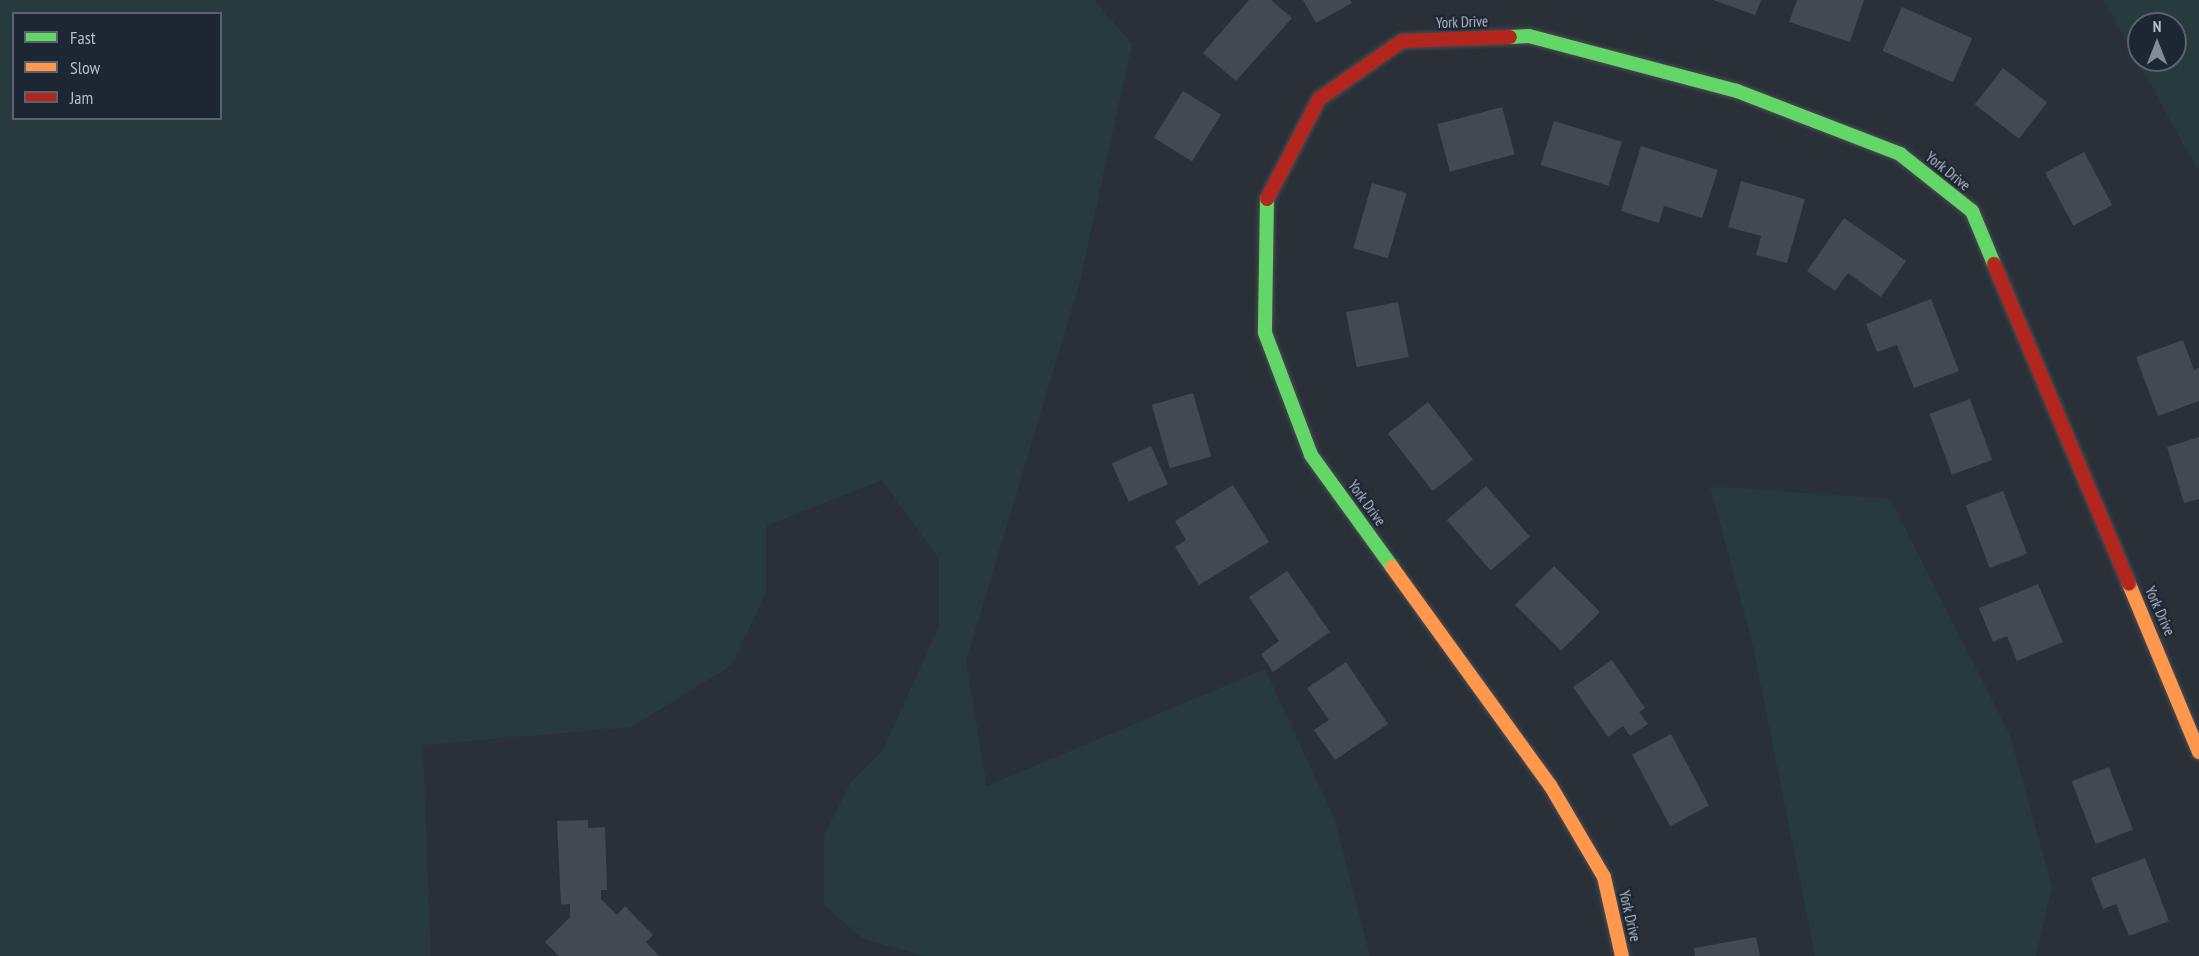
<!DOCTYPE html>
<style>
body{margin:0}
#map{position:relative;width:2199px;height:956px;overflow:hidden;background:#2a3038;font-family:"PT Sans Narrow",sans-serif}
div>[style]{position:absolute}
[style*='--x']{left:calc(var(--x)*1px);top:calc(var(--y)*1px);width:calc(var(--w)*1px);rotate:calc(var(--a)*1deg)}
.green>*{inset:0;background:#273a3e}
.building>*{inset:0;background:#444950;transform-origin:0 0}
.roads{filter:drop-shadow(0 0 2px #484c53) drop-shadow(0 0 2px #484c53)}
.fast>*{height:14px;margin:-7px;padding:0 7px;transform-origin:7px;border-radius:7px;background:#63d668}
.slow>*{height:14px;margin:-7px;padding:0 7px;transform-origin:7px;border-radius:7px;background:#ff974d}
.jam>*{height:14px;margin:-7px;padding:0 7px;transform-origin:7px;border-radius:7px;background:#b3261e}
span{translate:-50% -50%;white-space:nowrap;text-align:center;line-height:1.15;-webkit-text-stroke:4.5px #1d2633;paint-order:stroke}
.street-label{font-size:15px;color:#b4bcc9}
.legend{position:absolute;left:12px;top:12px;width:210px;height:108px;box-sizing:border-box;background:#1d2633;border:2px solid #59626f;margin:0;padding:8px 10px;list-style:none;font-size:18px;color:#b4bcc9}
.legend li{display:flex;align-items:center;gap:12px;height:30px}
.legend b{width:30px;border:2px solid #59626f}
.north{position:absolute;left:2127px;top:12px;width:60px;height:60px;box-sizing:border-box;background:#1d2633;border:2px solid #59626f;border-radius:50%;rotate:0deg;font-size:16px;font-weight:700;line-height:24px;text-align:center;color:#b4bcc9}
.north::after{content:'';display:block;margin:auto;width:21px;height:27px;background:#848b96;clip-path:polygon(50% 0,100% 100%,50% 72%,0 100%)}
</style>
<div id="map">
<div class="green">
<i style="clip-path:polygon(evenodd,0 0,1094px 0,1132px 44px,1080px 281px,966px 661px,987px 786px,1265px 669px,1334px 818px,1370px 956px,925px 956px,863px 939px,824px 905px,824px 835px,851px 782px,883px 750px,939px 626px,939px 559px,882px 480px,766px 526px,766px 593px,732px 665px,632px 727px,423px 745px,431px 956px,0 956px,0 0,14px 14px,220px 14px,220px 118px,14px 118px,14px 14px)"></i>
<i style="clip-path:polygon(evenodd,2103px 0,2199px 0,2199px 172px,2103px 0,2139px 24px,2175px 24px,2175px 60px,2139px 60px,2139px 24px)"></i>
<i style="clip-path:polygon(1710px 486px,1890px 499px,2010px 735px,2052px 887px,2036px 956px,1815px 956px,1752px 642px)"></i>
</div>
<div class="building">
<i style="clip-path:polygon(1249px 0,1271px 0,1292px 18px,1236px 81px,1203px 53px)"></i>
<i style="clip-path:polygon(1303px 0,1350px 0,1352px 3px,1316px 23px)"></i>
<i style="clip-path:polygon(1713px 0,1761px 0,1755px 15px)"></i>
<i style="clip-path:polygon(1797px 0,1864px 0,1850px 42px,1789px 22px)"></i>
<i style="left:1902px;top:7px;width:77px;height:48px;rotate:24deg"></i>
<i style="left:2003px;top:68px;width:56px;height:46px;rotate:38deg"></i>
<i style="left:1183px;top:91px;width:45px;height:55px;rotate:32deg"></i>
<i style="left:1502px;top:107px;width:49px;height:67px;rotate:75deg"></i>
<i style="left:1554px;top:121px;width:71px;height:46px;rotate:17deg"></i>
<i style="clip-path:polygon(1641px 146px,1718px 170px,1702px 218px,1664px 206px,1659px 223px,1621px 211px)"></i>
<i style="left:2084px;top:152px;width:60px;height:44px;rotate:62deg"></i>
<i style="clip-path:polygon(1741px 181px,1805px 199px,1787px 263px,1756px 255px,1761px 236px,1728px 227px)"></i>
<i style="left:1372px;top:183px;width:36px;height:68px;rotate:16deg"></i>
<i style="clip-path:polygon(1844px 218px,1906px 261px,1881px 297px,1848px 273px,1835px 291px,1807px 271px)"></i>
<i style="clip-path:polygon(1931px 299px,1959px 371px,1914px 388px,1897px 345px,1877px 352px,1866px 324px)"></i>
<i style="left:1398px;top:302px;width:56px;height:53px;rotate:79deg"></i>
<i style="clip-path:polygon(2183px 340px,2194px 370px,2199px 368px,2199px 401px,2158px 416px,2136px 357px)"></i>
<i style="left:1193px;top:393px;width:66px;height:43px;rotate:74deg"></i>
<i style="left:1970px;top:399px;width:65px;height:43px;rotate:70deg"></i>
<i style="left:1428px;top:402px;width:73px;height:51px;rotate:52deg"></i>
<i style="clip-path:polygon(2199px 437px,2199px 499px,2184px 503px,2167px 447px)"></i>
<i style="left:1151px;top:446px;width:42px;height:43px;rotate:66deg"></i>
<i style="clip-path:polygon(1233px 485px,1269px 542px,1199px 585px,1175px 547px,1186px 540px,1175px 521px)"></i>
<i style="left:1486px;top:486px;width:67px;height:52px;rotate:49deg"></i>
<i style="left:2003px;top:491px;width:67px;height:40px;rotate:69deg"></i>
<i style="left:1554px;top:566px;width:65px;height:55px;rotate:45deg"></i>
<i style="clip-path:polygon(1287px 571px,1330px 632px,1273px 672px,1261px 654px,1279px 641px,1249px 597px)"></i>
<i style="clip-path:polygon(2038px 584px,2063px 642px,2017px 661px,2007px 636px,1993px 642px,1979px 608px)"></i>
<i style="clip-path:polygon(1612px 660px,1645px 708px,1639px 712px,1648px 724px,1630px 736px,1623px 726px,1608px 737px,1573px 687px)"></i>
<i style="clip-path:polygon(1346px 662px,1388px 724px,1335px 760px,1314px 730px,1329px 720px,1307px 688px)"></i>
<i style="left:1671px;top:734px;width:81px;height:44px;rotate:62deg"></i>
<i style="left:2109px;top:767px;width:67px;height:40px;rotate:69deg"></i>
<i style="clip-path:polygon(588px 820px,588px 828px,605px 827px,607px 890px,601px 890px,601px 899px,617px 915px,625px 906px,653px 935px,646px 942px,659px 956px,559px 956px,545px 942px,570px 917px,570px 904px,561px 905px,557px 821px)"></i>
<i style="clip-path:polygon(2145px 858px,2169px 921px,2129px 936px,2116px 904px,2103px 909px,2091px 878px)"></i>
<i style="clip-path:polygon(1756px 937px,1760px 956px,1695px 956px,1694px 948px)"></i>
</div>
<div class="roads">
<div class="fast">
<i style="--x:1510;--y:37;--w:19;--a:-3"></i>
<i style="--x:1529;--y:36;--w:215;--a:14.8"></i>
<i style="--x:1737;--y:91;--w:175;--a:21.1"></i>
<i style="--x:1900;--y:154;--w:92;--a:38.4"></i>
<i style="--x:1972;--y:211;--w:57;--a:67.5"></i>
<i style="--x:1267;--y:199;--w:134;--a:90.9"></i>
<i style="--x:1265;--y:333;--w:130;--a:69.3"></i>
<i style="--x:1311;--y:455;--w:138;--a:54.1"></i>
</div>
<div class="slow">
<i style="--x:1392;--y:567;--w:269;--a:54.1"></i>
<i style="--x:1550;--y:785;--w:107;--a:59.6"></i>
<i style="--x:1604;--y:877;--w:81;--a:77.2"></i>
<i style="--x:2129;--y:584;--w:182;--a:67.4"></i>
</div>
<div class="jam">
<i style="--x:1267;--y:199;--w:113;--a:-62.5"></i>
<i style="--x:1319;--y:99;--w:101;--a:-34.9"></i>
<i style="--x:1402;--y:41;--w:108;--a:-2.1"></i>
<i style="--x:1994;--y:264;--w:347;--a:67.1"></i>
</div>
</div>
<div class="street-label">
<span style="left:1462px;top:22px;rotate:-2deg">York Drive</span>
<span style="left:1948px;top:171px;rotate:39deg">York Drive</span>
<span style="left:1367px;top:503px;rotate:54deg">York Drive</span>
<span style="left:2160px;top:611px;rotate:66deg">York Drive</span>
<span style="left:1630px;top:916px;rotate:77deg">York Drive</span>
</div>
<ul class="legend">
<li><b style="height:8px;background:#63d668"></b>Fast</li>
<li><b style="height:8px;background:#ff974d"></b>Slow</li>
<li><b style="height:8px;background:#b3261e"></b>Jam</li>
</ul>
<div class="north">N</div>
</div>
